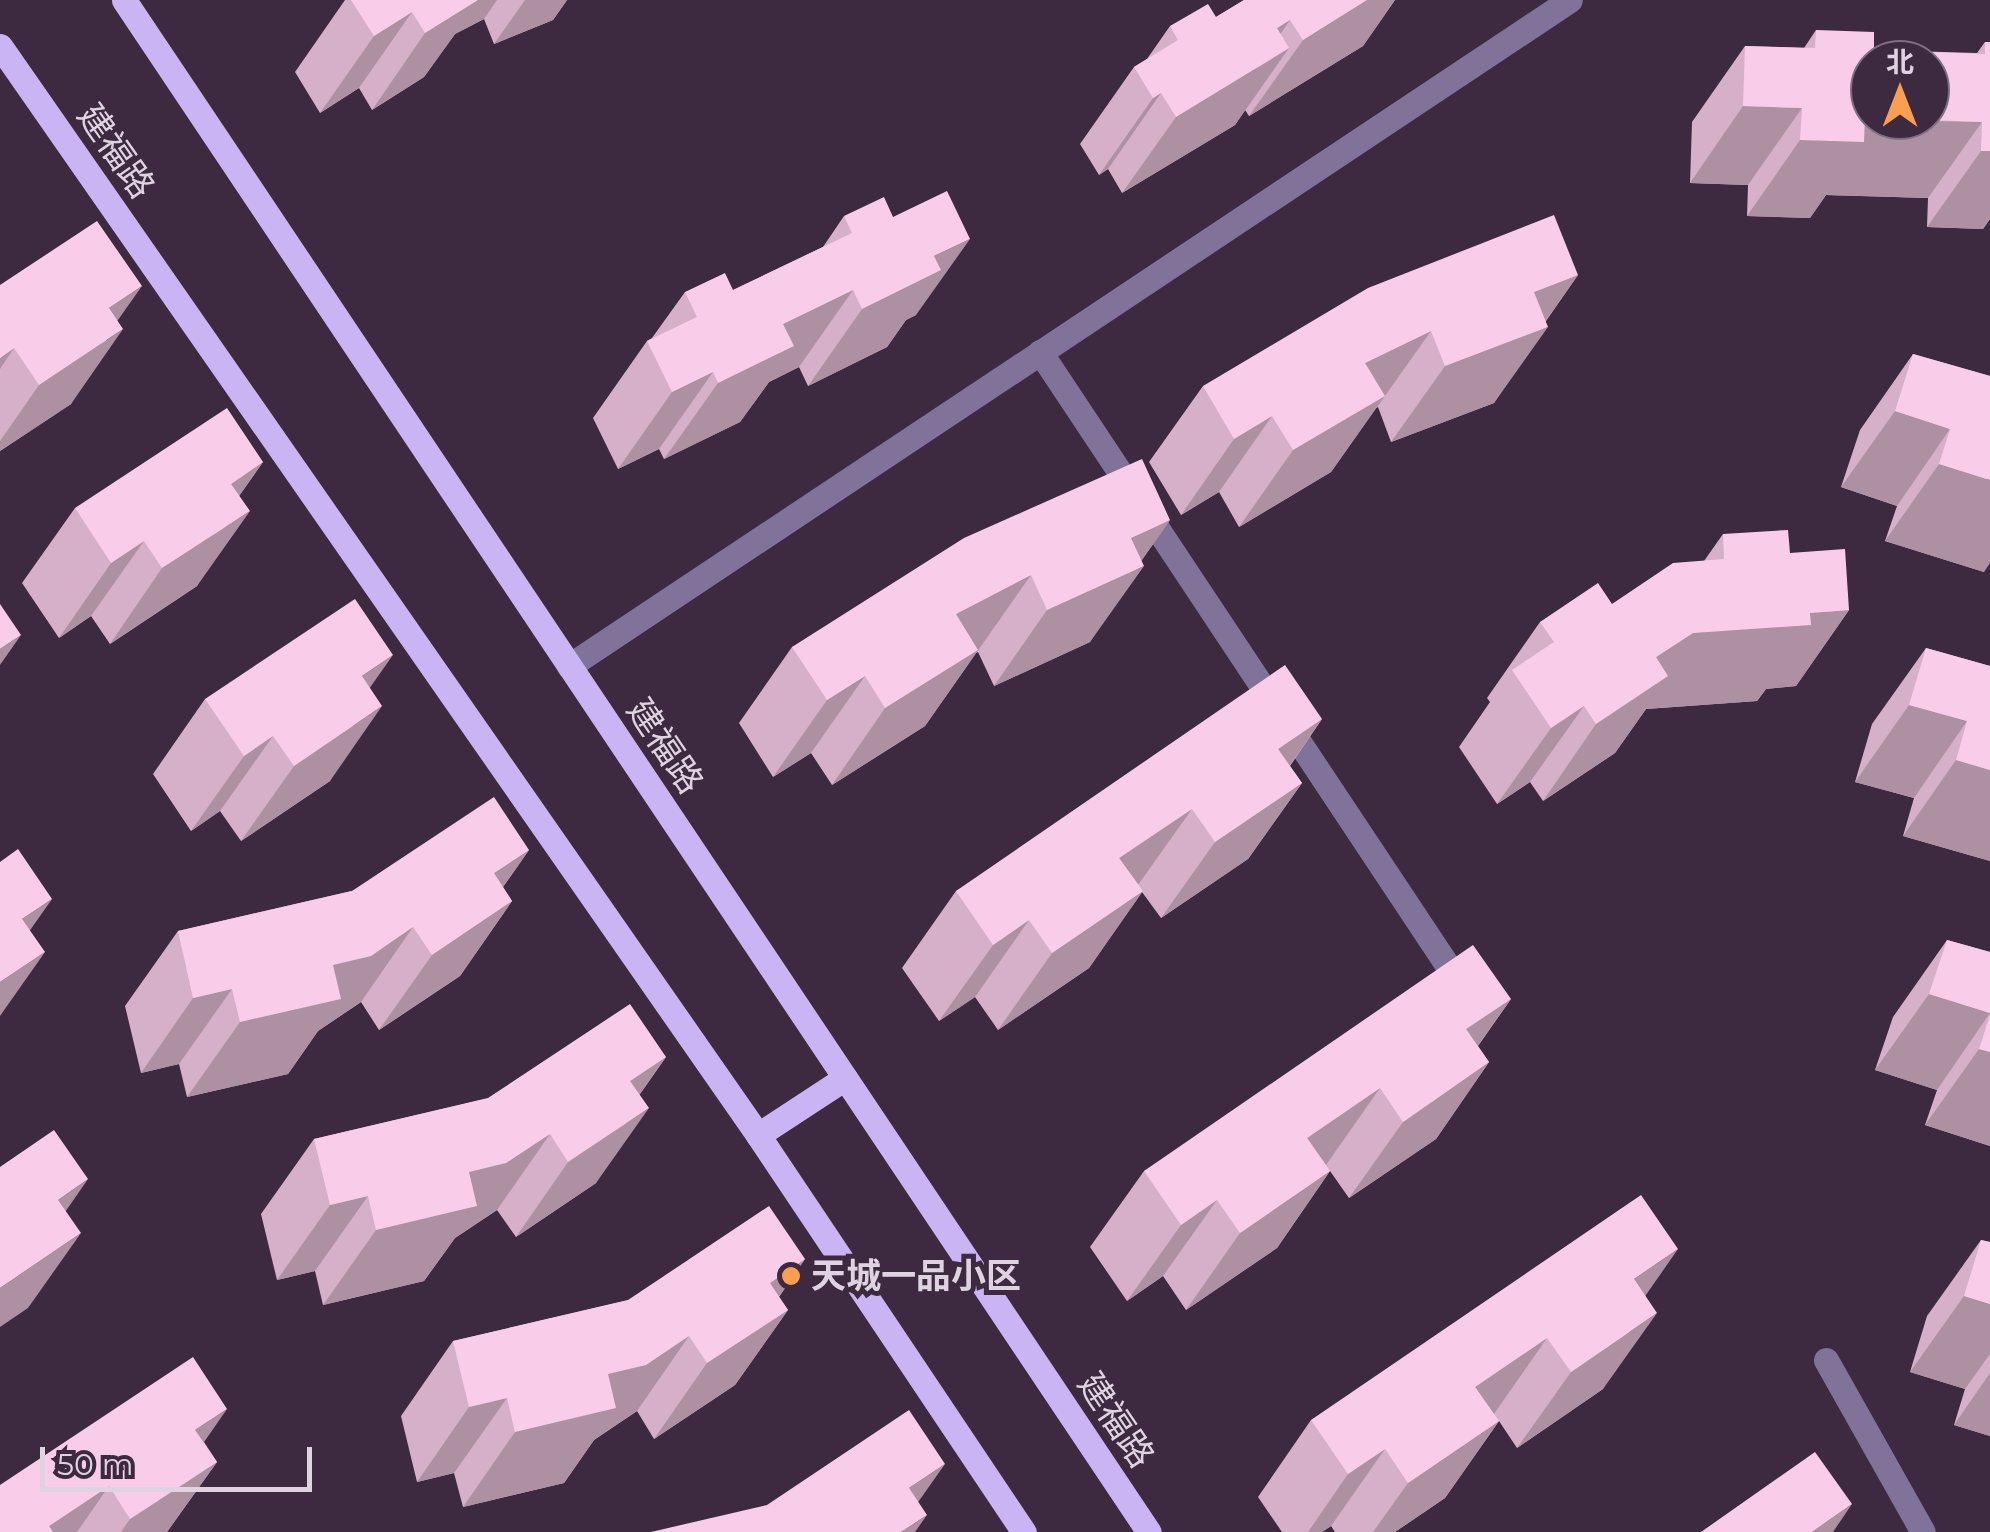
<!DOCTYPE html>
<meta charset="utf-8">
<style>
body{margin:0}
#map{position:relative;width:1990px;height:1532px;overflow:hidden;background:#3d2a41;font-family:Montserrat,"Noto Sans SC",sans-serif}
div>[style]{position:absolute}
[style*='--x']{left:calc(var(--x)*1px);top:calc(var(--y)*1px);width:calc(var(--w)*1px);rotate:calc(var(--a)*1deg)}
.minor>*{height:25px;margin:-12.5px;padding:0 12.5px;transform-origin:12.5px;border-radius:12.5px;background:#807299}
.major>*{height:25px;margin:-12.5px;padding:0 12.5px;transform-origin:12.5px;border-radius:12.5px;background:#cab4f4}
.wall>*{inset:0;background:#d6b0c8}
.shaded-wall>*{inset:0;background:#ae90a3}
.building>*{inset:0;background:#f9cde9}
.dots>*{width:28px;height:28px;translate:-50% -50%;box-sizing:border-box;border:5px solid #3d2a41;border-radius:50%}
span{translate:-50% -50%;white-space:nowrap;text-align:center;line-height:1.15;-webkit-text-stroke:10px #3d2a41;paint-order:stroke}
.street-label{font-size:35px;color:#dfd3e1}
.poi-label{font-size:35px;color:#dfd3e1;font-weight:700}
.left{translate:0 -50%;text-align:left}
.north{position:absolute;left:1850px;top:40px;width:100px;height:100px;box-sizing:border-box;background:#3d2a41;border:2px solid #7e6e81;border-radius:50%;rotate:0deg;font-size:28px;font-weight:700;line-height:40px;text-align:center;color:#dfd3e1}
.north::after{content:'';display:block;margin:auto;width:35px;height:45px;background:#fa9f50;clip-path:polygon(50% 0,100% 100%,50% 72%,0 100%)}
.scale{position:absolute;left:40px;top:1447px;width:272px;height:45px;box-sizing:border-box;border:5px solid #dfd3e1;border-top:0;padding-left:12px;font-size:30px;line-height:35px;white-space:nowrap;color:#dfd3e1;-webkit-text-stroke:8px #3d2a41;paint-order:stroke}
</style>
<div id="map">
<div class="minor">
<i style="--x:1040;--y:352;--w:765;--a:56.41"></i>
<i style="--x:569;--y:666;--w:1202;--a:-33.64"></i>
<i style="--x:1826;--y:1360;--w:197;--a:60.6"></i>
</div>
<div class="major">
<i style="--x:124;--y:0;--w:1843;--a:56.22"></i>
<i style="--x:0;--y:46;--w:1327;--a:55.16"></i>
<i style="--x:758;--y:1135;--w:478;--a:56.2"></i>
<i style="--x:758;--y:1135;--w:104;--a:-33.2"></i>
</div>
<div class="wall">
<i style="clip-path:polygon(345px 0,567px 0,553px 20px,494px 44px,484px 19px,455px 34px,424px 77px,372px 110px,359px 88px,320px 113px,295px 72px)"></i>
<i style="clip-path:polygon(1244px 0,1395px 0,1363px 46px,1249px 116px,1245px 110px,1235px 125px,1122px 193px,1108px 169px,1099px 175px,1080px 144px,1134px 67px,1147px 59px,1170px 26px,1216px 17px)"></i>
<i style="clip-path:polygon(1816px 30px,1874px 50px,1977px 53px,1985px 42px,1990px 42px,1990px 219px,1983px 229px,1927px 227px,1928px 198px,1826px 195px,1810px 218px,1747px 216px,1748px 185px,1690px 183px,1692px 122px,1745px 46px,1804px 48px)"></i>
<i style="clip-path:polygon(844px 216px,916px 315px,906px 320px,887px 347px,808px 386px,799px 367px,769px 382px,740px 422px,664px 459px,659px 449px,618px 469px,593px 418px,647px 341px,652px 338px,685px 292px,733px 290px,823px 247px)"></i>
<i style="clip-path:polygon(1578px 275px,1546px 321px,1494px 403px,1391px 442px,1378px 407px,1376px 408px,1331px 472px,1239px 527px,1219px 492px,1181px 515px,1149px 462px,1203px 386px)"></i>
<i style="clip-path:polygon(0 285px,117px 321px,71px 404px,0 451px)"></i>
<i style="clip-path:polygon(1913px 354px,1990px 376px,1984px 572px,1885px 541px,1897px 506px,1841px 487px,1860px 430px)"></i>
<i style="clip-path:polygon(263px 462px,239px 496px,197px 586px,110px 644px,91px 616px,59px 638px,22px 583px,75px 508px)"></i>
<i style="clip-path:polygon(1170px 520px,1141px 561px,1090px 642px,994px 686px,978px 652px,976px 653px,925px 726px,832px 785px,811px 753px,773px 777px,739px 723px,792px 647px)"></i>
<i style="clip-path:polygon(1723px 534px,1790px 553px,1849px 610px,1796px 686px,1766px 689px,1757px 701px,1646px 709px,1615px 753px,1543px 801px,1530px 782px,1497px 804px,1459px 747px,1490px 702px,1487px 698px,1540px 622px,1612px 604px,1704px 561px)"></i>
<i style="clip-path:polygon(1926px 648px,1990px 666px,1990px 861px,1903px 836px,1914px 798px,1855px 782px,1872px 724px)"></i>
<i style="clip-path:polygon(370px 688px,330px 781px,241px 841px,220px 811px,191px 831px,153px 774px,205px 699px)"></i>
<i style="clip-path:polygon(1322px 719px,1290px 766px,1302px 783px,1248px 859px,1161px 918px,1142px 892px,1089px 968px,998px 1030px,975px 997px,939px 1021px,902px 968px,956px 891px)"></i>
<i style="clip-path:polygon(529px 850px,503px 887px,512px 901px,460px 976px,379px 1030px,361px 1002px,318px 1031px,288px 1074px,187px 1097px,179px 1064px,141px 1073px,125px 1006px,178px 931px)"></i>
<i style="clip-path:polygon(1947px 940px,1990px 952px,1990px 1146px,1925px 1125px,1937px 1090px,1875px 1070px,1893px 1017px)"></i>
<i style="clip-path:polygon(1511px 999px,1478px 1046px,1489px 1062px,1436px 1139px,1349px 1198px,1330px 1171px,1277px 1248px,1186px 1310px,1163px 1276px,1127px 1301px,1090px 1247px,1144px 1171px)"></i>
<i style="clip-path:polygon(666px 1057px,640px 1094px,596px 1183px,516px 1237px,497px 1210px,455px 1238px,424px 1281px,323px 1305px,315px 1271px,277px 1280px,261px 1214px,314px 1139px)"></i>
<i style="clip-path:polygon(1981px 1240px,1990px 1242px,1990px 1436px,1954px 1425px,1965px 1389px,1910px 1372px,1927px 1316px)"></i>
<i style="clip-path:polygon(805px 1259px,779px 1297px,788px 1310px,735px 1385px,654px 1439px,637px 1411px,594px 1440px,564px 1483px,463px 1507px,454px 1473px,417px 1482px,401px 1416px,453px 1341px)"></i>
<i style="clip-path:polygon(1646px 1296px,1603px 1389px,1517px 1448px,1499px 1421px,1445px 1498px,1395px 1532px,1335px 1532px,1331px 1526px,1322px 1532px,1282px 1532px,1258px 1497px,1311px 1420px)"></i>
<i style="clip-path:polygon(204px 1442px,217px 1462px,167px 1532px,0 1532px)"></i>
</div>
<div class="shaded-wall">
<i style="clip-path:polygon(451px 0,497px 0,484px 19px,455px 34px,424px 77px,372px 110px,425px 33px)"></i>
<i style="clip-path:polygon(525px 0,567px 0,553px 20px,494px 44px)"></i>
<i style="clip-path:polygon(1364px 0,1395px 0,1363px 46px,1249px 116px,1303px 40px)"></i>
<i style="clip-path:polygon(412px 12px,359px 88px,320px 113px,374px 36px)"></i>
<i style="clip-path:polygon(1290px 20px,1257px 68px,1289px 48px,1235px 125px,1122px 193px,1176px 117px,1277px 28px)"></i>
<i style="clip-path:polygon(1161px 93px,1108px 169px,1099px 175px,1153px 98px)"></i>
<i style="clip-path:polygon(1743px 106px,1802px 108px,1748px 185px,1690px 183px)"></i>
<i style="clip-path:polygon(1865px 117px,1870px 118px,1870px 120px,1982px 122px,1928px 198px,1826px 195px,1810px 218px,1747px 216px,1800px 140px)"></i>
<i style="clip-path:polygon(1981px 151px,1990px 151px,1990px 219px,1983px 229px,1927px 227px)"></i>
<i style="clip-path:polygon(970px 239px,916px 315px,906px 320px,887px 347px,808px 386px,862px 309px,934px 256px)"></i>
<i style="clip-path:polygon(1578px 275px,1539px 330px,1548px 327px,1494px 403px,1391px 442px,1445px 366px,1534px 292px)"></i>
<i style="clip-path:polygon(142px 286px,101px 344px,123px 329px,71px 404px,0 451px,0 441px,39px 385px,109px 308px)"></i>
<i style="clip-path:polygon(853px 290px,799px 367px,769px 382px,740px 422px,664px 459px,718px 383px,783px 324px)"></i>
<i style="clip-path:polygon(1431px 331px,1331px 472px,1239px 527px,1293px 450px,1365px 363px)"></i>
<i style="clip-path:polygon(14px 348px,0 369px,0 358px)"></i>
<i style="clip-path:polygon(713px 372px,659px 449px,618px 469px,672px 392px)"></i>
<i style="clip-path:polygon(1895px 411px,1950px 429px,1897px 506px,1841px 487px)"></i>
<i style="clip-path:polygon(1272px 416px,1219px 492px,1181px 515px,1234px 439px)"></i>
<i style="clip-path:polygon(263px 462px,211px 536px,250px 511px,197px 586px,110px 644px,162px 568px,231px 484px)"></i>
<i style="clip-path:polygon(1939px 464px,1990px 480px,1990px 563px,1984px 572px,1885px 541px)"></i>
<i style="clip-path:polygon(1170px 520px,1135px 570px,1144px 566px,1090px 642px,994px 686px,1047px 610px,1131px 538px)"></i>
<i style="clip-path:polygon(144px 541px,91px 616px,59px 638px,111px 563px)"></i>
<i style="clip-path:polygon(1031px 575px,925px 726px,832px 785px,885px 708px,956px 614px)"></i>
<i style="clip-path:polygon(1849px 610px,1796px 686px,1766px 689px,1757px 701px,1646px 709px,1615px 753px,1543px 801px,1596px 724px,1656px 657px,1693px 633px,1810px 613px)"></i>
<i style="clip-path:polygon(21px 635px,0 665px,0 649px)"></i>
<i style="clip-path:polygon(393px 655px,340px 730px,362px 676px)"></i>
<i style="clip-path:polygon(865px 676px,811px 753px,773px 777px,827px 700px)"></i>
<i style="clip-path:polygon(1909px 705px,1967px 721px,1914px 798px,1855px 782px)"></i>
<i style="clip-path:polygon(382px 706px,330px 781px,241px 841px,294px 766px)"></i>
<i style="clip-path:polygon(1584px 706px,1530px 782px,1497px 804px,1551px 728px)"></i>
<i style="clip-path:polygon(1322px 719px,1269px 795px,1278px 749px)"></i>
<i style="clip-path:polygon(273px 736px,220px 811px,191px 831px,244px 756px)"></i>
<i style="clip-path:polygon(1956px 760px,1990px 770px,1990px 861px,1903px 836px)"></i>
<i style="clip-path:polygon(1302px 783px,1248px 859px,1161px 918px,1215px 842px)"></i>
<i style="clip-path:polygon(1192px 809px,1138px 885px,1119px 858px)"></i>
<i style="clip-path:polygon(529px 850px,477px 924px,512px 901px,460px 976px,379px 1030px,432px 955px,494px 873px)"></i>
<i style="clip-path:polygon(1143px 891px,1089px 968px,998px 1030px,1052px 953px)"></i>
<i style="clip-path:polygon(52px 899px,0 973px,22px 919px)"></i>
<i style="clip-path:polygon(1029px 920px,975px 997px,939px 1021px,993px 945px)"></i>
<i style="clip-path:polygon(413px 927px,361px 1002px,318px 1031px,288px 1074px,187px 1097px,240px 1022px,333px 965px)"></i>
<i style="clip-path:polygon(45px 952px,0 1016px,0 982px)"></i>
<i style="clip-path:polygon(232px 989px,179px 1064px,141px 1073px,193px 998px)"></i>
<i style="clip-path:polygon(1929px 994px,1990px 1013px,1937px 1090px,1875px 1070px)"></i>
<i style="clip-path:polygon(1511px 999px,1457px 1075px,1466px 1029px)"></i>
<i style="clip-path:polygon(1979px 1049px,1990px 1052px,1990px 1146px,1925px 1125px)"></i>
<i style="clip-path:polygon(666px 1057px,614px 1131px,649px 1108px,596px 1183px,516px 1237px,568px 1162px,630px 1081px)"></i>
<i style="clip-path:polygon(1489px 1062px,1436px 1139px,1349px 1198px,1403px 1122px)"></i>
<i style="clip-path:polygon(1380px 1088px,1326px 1165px,1307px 1138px)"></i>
<i style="clip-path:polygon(550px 1134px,497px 1210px,455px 1238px,424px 1281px,323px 1305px,376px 1230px,469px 1172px)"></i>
<i style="clip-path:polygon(1330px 1171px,1277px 1248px,1186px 1310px,1240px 1233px)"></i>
<i style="clip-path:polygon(88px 1179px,36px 1254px,58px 1200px)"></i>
<i style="clip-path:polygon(368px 1196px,315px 1271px,277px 1280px,330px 1205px)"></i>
<i style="clip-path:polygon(1217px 1200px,1163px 1276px,1127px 1301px,1181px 1225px)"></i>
<i style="clip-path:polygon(81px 1233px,28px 1308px,0 1327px,0 1288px)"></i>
<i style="clip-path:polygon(1678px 1249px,1625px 1325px,1634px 1279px)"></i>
<i style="clip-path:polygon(805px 1259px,754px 1332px,788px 1310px,735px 1385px,654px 1439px,707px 1363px,770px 1283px)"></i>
<i style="clip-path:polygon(1964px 1296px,1990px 1304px,1990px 1354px,1965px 1389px,1910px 1372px)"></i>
<i style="clip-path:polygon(1657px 1313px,1603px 1389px,1517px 1448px,1571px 1372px)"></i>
<i style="clip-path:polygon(689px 1336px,637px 1411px,594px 1440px,564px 1483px,463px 1507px,515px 1432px,608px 1374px)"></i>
<i style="clip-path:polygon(1547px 1338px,1494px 1414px,1475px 1387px)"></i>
<i style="clip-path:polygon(1990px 1373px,1990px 1436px,1954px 1425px)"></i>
<i style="clip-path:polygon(507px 1398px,454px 1473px,417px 1482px,469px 1407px)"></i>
<i style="clip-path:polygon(227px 1409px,175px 1484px,195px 1430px)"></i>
<i style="clip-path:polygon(1499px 1421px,1445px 1498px,1395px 1532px,1373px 1532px,1408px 1483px)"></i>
<i style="clip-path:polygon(1385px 1449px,1331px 1526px,1322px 1532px,1308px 1532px,1348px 1474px)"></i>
<i style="clip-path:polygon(217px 1462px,167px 1532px,121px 1532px,130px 1519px)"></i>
<i style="clip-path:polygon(945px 1464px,897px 1532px,909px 1488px)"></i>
<i style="clip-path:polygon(109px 1486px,77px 1532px,45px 1532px,49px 1526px)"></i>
<i style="clip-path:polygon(1852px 1504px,1833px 1532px,1812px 1532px)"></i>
<i style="clip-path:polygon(927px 1515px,915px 1532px,901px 1532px)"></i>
</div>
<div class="building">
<i style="clip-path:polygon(351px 0,478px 0,425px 33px,412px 12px,374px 36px)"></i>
<i style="clip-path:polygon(1244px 0,1367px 0,1303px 40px,1290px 20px,1277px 28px,1289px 48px,1176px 117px,1161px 93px,1153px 98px,1134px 67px,1178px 40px,1170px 26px,1208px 4px,1216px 17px)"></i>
<i style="clip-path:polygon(1816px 30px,1874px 32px,1874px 50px,1985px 54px,1985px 42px,1990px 42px,1990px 151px,1981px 151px,1982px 122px,1930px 120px,1930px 60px,1870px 60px,1870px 118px,1865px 117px,1864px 142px,1800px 140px,1802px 108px,1743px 106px,1745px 46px,1815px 48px)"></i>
<i style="clip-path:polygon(947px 191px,970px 239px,934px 256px,941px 270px,862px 309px,853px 290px,783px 324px,794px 346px,718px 383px,713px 372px,672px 392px,647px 341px,697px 317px,685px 292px,725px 273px,733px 290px,852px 233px,844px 216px,884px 197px,893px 217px)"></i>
<i style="clip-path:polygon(1554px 215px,1578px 275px,1534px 292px,1548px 327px,1445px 366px,1431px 331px,1365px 363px,1385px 396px,1293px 450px,1272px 416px,1234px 439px,1203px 386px,1368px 288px)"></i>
<i style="clip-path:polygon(97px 221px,142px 286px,109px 308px,123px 329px,39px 385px,14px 348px,0 358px,0 285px)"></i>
<i style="clip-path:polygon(1913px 354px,1990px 376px,1990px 480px,1939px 464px,1950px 429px,1895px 411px)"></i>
<i style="clip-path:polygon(227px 408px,263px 462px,231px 484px,250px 511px,162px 568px,144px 541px,111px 563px,75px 508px)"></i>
<i style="clip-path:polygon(1142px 459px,1170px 520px,1131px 538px,1144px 566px,1047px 610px,1031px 575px,956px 614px,978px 650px,885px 708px,865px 676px,827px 700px,792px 647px,964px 538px)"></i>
<i style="clip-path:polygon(1788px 530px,1790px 553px,1845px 549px,1849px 610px,1810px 613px,1811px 625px,1693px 633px,1656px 657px,1668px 676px,1596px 724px,1584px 706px,1551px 728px,1512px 670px,1554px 642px,1540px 622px,1598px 583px,1612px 604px,1673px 563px,1724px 559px,1723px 534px)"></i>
<i style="clip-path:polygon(355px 599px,393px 655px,362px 676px,382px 706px,294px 766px,273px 736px,244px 756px,205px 699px)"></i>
<i style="clip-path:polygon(0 604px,21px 635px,0 649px)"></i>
<i style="clip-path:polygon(1926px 648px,1990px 666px,1990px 770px,1956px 760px,1967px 721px,1909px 705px)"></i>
<i style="clip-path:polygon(1285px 665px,1322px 719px,1278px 749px,1302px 783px,1215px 842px,1192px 809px,1119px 858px,1143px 891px,1052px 953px,1029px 920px,993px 945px,956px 891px)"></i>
<i style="clip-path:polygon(494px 797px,529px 850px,494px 873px,512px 901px,432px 955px,413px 927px,371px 956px,333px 965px,341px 999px,240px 1022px,232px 989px,193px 998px,178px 931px,352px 891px)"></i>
<i style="clip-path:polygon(18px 849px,52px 899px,22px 919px,45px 952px,0 982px,0 862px)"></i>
<i style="clip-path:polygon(1947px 940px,1990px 952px,1990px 1013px,1929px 994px)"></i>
<i style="clip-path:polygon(1473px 945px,1511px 999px,1466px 1029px,1489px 1062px,1403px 1122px,1380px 1088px,1307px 1138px,1330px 1171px,1240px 1233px,1217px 1200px,1181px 1225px,1144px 1171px)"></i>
<i style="clip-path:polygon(630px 1004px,666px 1057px,630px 1081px,649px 1108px,568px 1162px,550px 1134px,506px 1163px,469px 1172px,477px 1206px,376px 1230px,368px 1196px,330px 1205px,314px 1139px,488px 1098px)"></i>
<i style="clip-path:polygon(1990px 1015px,1990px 1052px,1979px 1049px)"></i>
<i style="clip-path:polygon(54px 1130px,88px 1179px,58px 1200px,81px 1233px,0 1288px,0 1167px)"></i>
<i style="clip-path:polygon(1641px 1195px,1678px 1249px,1634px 1279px,1657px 1313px,1571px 1372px,1547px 1338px,1475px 1387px,1499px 1421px,1408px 1483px,1385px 1449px,1348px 1474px,1311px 1420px)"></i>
<i style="clip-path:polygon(769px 1206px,805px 1259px,770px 1283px,788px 1310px,707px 1363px,689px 1336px,646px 1365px,608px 1374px,616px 1408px,515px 1432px,507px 1398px,469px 1407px,453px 1341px,628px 1300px)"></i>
<i style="clip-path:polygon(1981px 1240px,1990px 1242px,1990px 1304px,1964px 1296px)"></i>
<i style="clip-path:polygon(193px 1357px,227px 1409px,195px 1430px,217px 1462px,130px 1519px,109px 1486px,49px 1526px,53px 1532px,0 1532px,0 1485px)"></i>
<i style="clip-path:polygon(909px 1410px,945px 1464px,909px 1488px,927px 1515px,901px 1532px,651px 1532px,767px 1505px)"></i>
<i style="clip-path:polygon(1815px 1452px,1852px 1504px,1812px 1532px,1701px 1532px)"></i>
</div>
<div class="dots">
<i style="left:791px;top:1276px;background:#fa9f50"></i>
</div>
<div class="street-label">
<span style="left:116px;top:151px;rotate:55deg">建福路</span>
<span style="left:665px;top:746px;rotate:56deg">建福路</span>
<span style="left:1116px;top:1420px;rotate:56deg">建福路</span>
</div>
<div class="poi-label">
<span class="left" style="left:811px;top:1276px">天城一品小区</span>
</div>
<div class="north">北</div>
<div class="scale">50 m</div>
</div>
